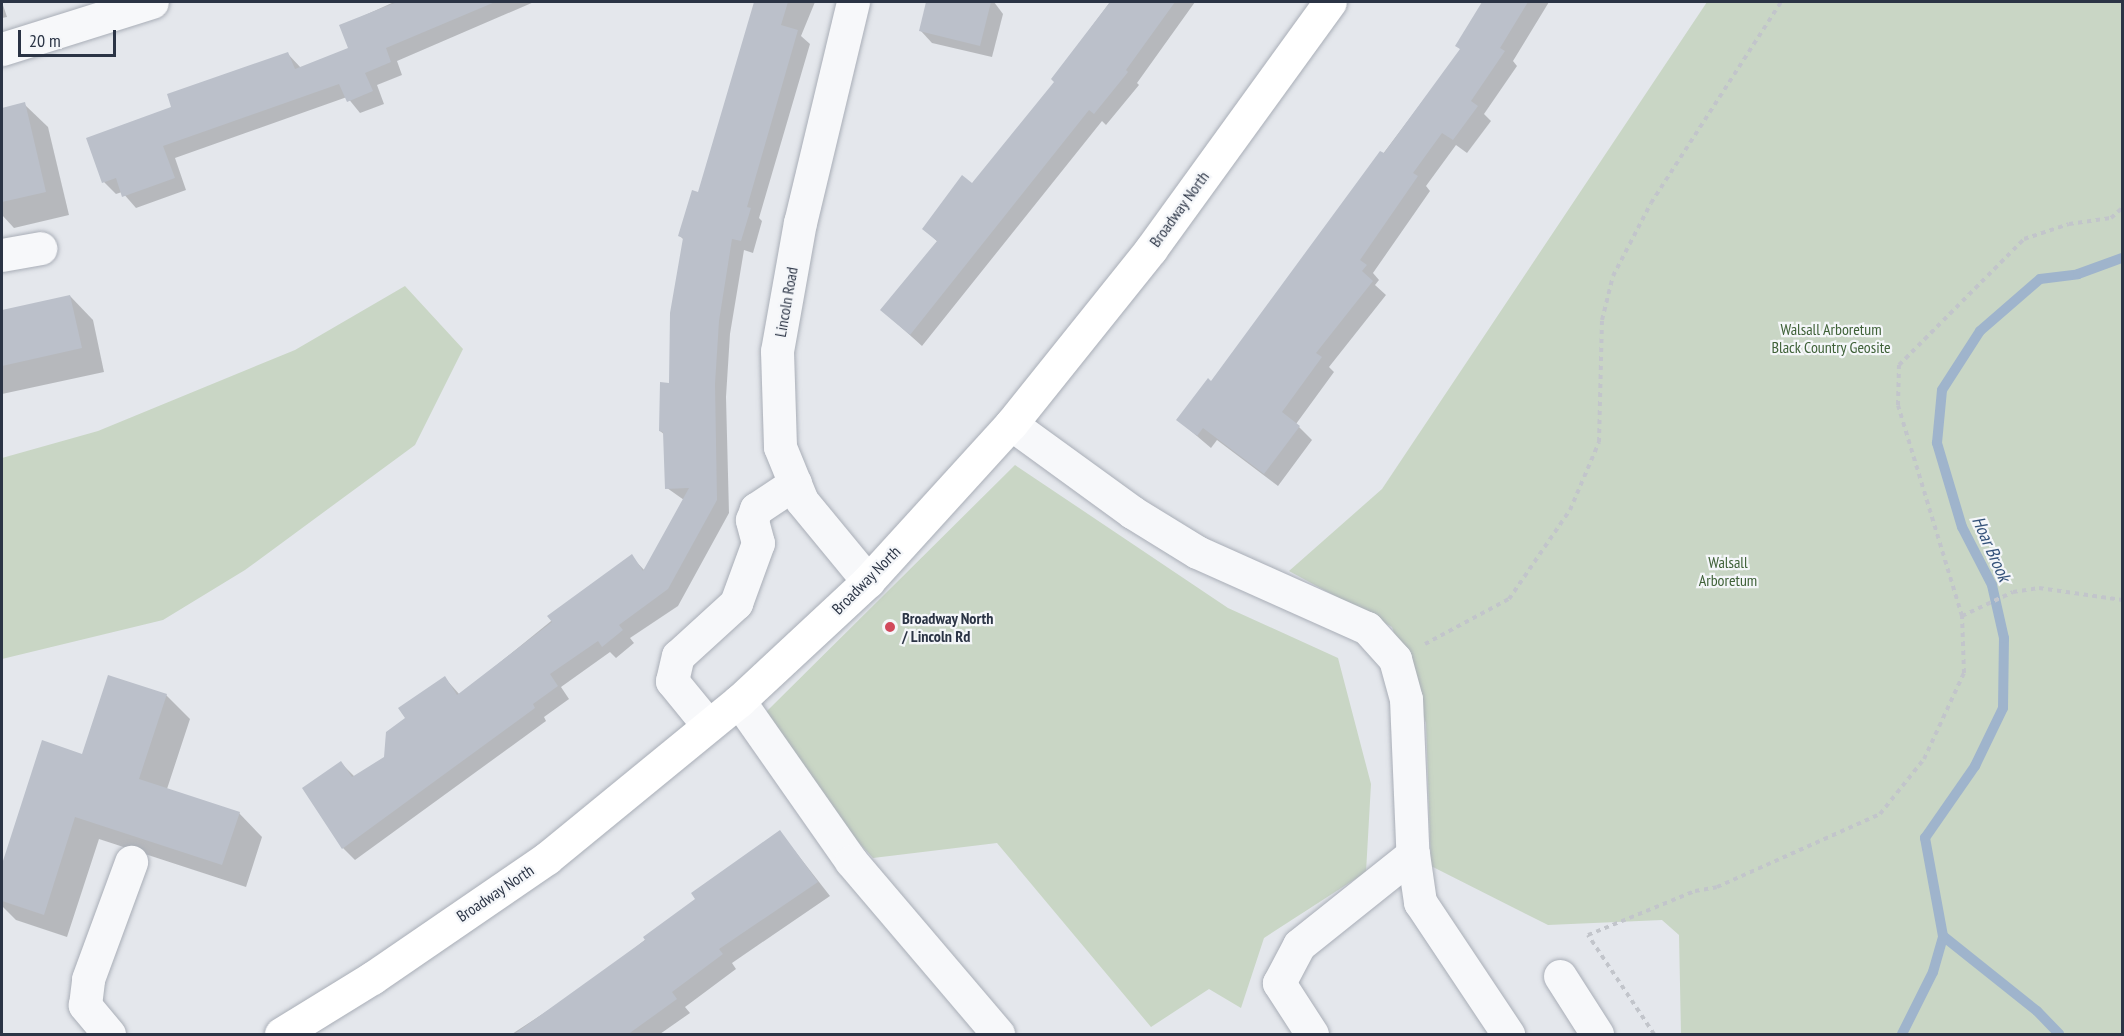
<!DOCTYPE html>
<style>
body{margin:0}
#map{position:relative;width:2124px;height:1036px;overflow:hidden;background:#e4e7ec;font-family:"PT Sans Narrow",sans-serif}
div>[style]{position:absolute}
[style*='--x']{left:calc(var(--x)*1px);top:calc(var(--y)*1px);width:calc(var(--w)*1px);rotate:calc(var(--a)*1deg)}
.green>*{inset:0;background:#c9d6c5}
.shadow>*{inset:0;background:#0003}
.stream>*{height:10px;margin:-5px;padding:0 5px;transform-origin:5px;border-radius:5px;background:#9fb4cc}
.building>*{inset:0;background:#bbc0ca}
.path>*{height:4px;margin-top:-2px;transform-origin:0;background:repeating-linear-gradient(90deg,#c2c5cb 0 4.5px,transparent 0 9px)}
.roads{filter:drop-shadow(0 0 2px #a9aeb7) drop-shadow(0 0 2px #a9aeb7)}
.minor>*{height:33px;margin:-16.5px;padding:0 16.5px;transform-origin:16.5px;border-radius:16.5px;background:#f7f8fa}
.highway>*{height:33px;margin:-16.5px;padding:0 16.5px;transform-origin:16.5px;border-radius:16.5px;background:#fff}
.dots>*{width:16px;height:16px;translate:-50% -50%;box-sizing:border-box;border:3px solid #f4f6f9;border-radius:50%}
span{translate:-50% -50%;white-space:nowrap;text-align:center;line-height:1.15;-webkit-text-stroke:4.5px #f4f6f9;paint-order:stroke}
.street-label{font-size:16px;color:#2b3445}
.park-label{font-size:16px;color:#3f6138}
.poi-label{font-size:16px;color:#2b3445;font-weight:700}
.left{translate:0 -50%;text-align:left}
.water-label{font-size:18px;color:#34527a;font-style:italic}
.frame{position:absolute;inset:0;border:3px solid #2b3445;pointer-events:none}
.scale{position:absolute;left:18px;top:30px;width:98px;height:27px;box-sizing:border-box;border:3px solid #2b3445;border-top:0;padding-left:8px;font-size:18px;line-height:21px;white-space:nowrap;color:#2b3445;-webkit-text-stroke:4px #f4f6f9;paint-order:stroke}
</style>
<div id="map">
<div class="green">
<i style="clip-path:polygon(1707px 2px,2122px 2px,2122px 1034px,1681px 1034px,1679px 935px,1662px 920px,1548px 925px,1431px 866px,1426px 723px,1392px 627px,1289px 571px,1382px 489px)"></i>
<i style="clip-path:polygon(405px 286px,463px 349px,415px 445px,245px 570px,163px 620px,2px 659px,2px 458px,98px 431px,295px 350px)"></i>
<i style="clip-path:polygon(1015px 465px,1228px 608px,1338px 658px,1371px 784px,1366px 872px,1264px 938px,1241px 1008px,1209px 989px,1151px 1027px,997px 843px,873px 858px,834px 816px,766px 712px)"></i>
</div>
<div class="shadow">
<i style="clip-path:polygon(2px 2px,7px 17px,2px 18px)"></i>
<i style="clip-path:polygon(394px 2px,534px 2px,397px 61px,402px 75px,377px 85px,384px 104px,360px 113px,347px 97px,175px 158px,186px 190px,136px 208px,122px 192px,116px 194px,104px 182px,173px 108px,288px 54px,301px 68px,350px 48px,341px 26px)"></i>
<i style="clip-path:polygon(756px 2px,815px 2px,801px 36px,810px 44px,759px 218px,762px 221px,753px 253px,744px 250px,730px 334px,726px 397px,729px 513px,678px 606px,630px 638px,634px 643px,616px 658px,610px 652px,561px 687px,569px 699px,544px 717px,546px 721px,355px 860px,343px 848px,341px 763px,355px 777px,386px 758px,407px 718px,445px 678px,460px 695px,631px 556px,645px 571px,684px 500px,667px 488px,665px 435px,660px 431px,670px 384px,684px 240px,680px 236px,699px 194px)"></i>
<i style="clip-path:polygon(927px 2px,994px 2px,1003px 14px,992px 57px,932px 43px,920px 30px)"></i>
<i style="clip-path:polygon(1110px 2px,1195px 2px,1137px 83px,1139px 85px,1106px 125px,1102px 121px,922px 346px,882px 310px,938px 242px,924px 229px,972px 185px,1056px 82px,1053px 79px)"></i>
<i style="clip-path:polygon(1483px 2px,1549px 2px,1513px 61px,1517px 66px,1484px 114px,1491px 121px,1467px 153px,1456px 145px,1426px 186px,1430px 191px,1373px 273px,1379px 280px,1375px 285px,1386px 295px,1329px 367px,1334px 372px,1296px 424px,1312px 440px,1278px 486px,1217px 440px,1211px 448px,1178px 420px,1211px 383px,1461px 50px,1457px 45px)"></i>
<i style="clip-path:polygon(24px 104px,48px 127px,69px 215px,14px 228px,2px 215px,2px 110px)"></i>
<i style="clip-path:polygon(70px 296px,93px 320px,104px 372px,2px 394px,2px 311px)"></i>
<i style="clip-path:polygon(166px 695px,190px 719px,167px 789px,239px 813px,262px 837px,246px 887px,99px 839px,67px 937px,16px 920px,2px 906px,2px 868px,43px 742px,83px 756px)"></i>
<i style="clip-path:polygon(780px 832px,830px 896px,732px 963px,736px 969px,685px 1007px,690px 1013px,660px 1034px,512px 1034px,596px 979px)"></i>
</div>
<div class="stream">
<i style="--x:1943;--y:936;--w:120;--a:38.6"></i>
<i style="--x:2037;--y:1011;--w:32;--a:46"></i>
<i style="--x:1902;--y:1034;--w:69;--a:-63.4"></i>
<i style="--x:1933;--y:972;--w:37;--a:-74"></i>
<i style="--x:1943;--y:936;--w:100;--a:-100.4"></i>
<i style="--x:1925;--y:838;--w:88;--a:-55.2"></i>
<i style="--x:1975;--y:766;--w:64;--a:-64.2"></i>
<i style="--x:2003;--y:708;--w:70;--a:-89.2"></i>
<i style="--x:2004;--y:638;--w:54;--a:-102.8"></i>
<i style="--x:1992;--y:585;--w:65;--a:-117.3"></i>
<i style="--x:1962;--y:527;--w:88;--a:-106.6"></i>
<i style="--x:1937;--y:443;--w:53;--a:-84.6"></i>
<i style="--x:1942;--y:390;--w:70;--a:-57.2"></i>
<i style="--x:1980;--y:331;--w:79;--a:-40.9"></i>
<i style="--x:2040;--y:279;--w:38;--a:-7"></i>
<i style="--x:2078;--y:274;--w:47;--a:-20"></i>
</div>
<div class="building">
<i style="clip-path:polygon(397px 2px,495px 2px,386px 48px,391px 62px,365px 73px,373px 91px,347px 102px,339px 84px,163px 146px,175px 178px,122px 197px,116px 178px,102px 183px,86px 138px,171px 107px,167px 94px,288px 52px,295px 69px,348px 48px,339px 25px)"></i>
<i style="clip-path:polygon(754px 2px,788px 2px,781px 25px,798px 30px,747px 207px,751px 208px,741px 241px,732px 239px,719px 321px,715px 384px,717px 500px,668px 589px,619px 625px,623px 630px,602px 647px,598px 641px,550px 674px,558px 686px,533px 704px,535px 708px,342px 849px,302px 788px,341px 761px,352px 777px,384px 757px,386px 732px,405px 718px,398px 708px,445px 676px,457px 695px,552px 622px,547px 616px,632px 554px,643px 571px,689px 488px,665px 489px,663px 432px,659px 431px,660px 382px,669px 383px,670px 313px,683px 238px,678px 236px,692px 190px,698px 192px)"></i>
<i style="clip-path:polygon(926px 2px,991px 2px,980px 46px,919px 31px)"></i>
<i style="clip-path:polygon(1110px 2px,1175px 2px,1126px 70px,1128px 72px,1094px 114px,1089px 110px,910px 335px,880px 310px,937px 241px,922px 229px,962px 175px,972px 183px,1054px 82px,1051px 79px)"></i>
<i style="clip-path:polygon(1482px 2px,1528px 2px,1500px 48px,1505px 51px,1471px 101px,1478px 106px,1453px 140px,1442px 133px,1413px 173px,1418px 176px,1360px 260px,1367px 265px,1362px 271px,1373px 281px,1316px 353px,1322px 357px,1282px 412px,1300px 426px,1264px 474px,1203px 428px,1197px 436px,1176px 420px,1208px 378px,1211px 381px,1380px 151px,1384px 153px,1460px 49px,1455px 46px)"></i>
<i style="clip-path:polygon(25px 102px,46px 192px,2px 202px,2px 108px)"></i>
<i style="clip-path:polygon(70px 295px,82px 348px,2px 366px,2px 310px)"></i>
<i style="clip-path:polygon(108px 675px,167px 694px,139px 779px,240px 812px,222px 865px,75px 817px,44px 915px,2px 901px,2px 864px,42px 740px,82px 754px)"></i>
<i style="clip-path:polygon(780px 830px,818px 882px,719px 949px,723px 954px,672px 992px,677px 999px,627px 1035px,513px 1035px,645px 940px,643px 937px,695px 899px,691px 893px)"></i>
</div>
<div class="path">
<i style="--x:1962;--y:616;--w:56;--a:-25.2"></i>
<i style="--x:2013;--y:592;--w:26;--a:-9"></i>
<i style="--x:2039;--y:588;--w:84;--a:8.2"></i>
<i style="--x:1425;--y:644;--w:95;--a:-28.2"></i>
<i style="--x:1509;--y:599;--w:108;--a:-55.6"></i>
<i style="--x:1570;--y:510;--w:74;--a:-66.9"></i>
<i style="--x:1599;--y:442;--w:122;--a:-88.6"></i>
<i style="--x:1602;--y:320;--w:45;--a:-76"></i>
<i style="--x:1613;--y:276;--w:82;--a:-62.5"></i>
<i style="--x:1651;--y:203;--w:239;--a:-57.1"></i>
<i style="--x:1654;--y:1034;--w:119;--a:-123.7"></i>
<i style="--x:1588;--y:935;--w:116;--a:-22.4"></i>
<i style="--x:1695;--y:891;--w:22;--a:-10"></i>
<i style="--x:1717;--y:887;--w:179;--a:-24.1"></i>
<i style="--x:1880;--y:814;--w:70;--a:-51.3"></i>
<i style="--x:1924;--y:759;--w:95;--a:-65.1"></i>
<i style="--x:1964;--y:673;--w:57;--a:-92"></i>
<i style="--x:1962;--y:616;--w:220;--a:-106.9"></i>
<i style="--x:1898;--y:405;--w:40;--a:-88.6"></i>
<i style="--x:1899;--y:365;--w:177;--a:-45.2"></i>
<i style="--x:2024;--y:239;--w:47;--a:-18.4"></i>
<i style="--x:2069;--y:224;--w:42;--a:-8.1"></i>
<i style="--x:2111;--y:218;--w:15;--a:-42"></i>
</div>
<div class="roads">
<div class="minor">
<i style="--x:853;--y:2;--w:226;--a:103.5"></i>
<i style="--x:800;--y:222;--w:131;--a:100.1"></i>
<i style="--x:777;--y:351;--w:96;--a:88.2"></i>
<i style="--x:780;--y:447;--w:58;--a:67.8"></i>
<i style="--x:802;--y:501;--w:104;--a:50.5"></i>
<i style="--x:2;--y:49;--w:157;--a:-17.4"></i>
<i style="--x:2;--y:255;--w:39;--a:-10"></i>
<i style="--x:1011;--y:424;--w:150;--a:36"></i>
<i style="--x:1132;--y:512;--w:76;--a:31.6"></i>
<i style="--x:1197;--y:552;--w:186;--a:24.1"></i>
<i style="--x:1367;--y:628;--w:42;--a:47.9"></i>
<i style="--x:1395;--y:659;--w:41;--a:74.6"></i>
<i style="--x:1406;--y:699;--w:169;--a:87.6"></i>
<i style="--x:739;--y:701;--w:195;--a:55"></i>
<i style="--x:851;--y:861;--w:227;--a:49.6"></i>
<i style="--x:708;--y:725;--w:57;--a:-129.3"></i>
<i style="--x:672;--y:681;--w:26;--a:-77"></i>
<i style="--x:678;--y:656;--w:79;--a:-42.4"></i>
<i style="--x:736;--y:603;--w:64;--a:-69.9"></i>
<i style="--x:758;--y:543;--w:24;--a:-105"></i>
<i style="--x:752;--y:520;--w:12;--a:-70"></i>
<i style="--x:756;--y:509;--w:47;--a:-33.7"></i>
<i style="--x:1413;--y:854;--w:49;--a:81.7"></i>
<i style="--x:1420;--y:902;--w:159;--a:56.3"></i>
<i style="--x:1560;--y:976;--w:69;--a:57.5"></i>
<i style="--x:109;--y:1034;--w:38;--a:-130"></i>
<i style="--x:85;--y:1005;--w:26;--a:-83"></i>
<i style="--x:88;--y:979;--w:125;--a:-69.8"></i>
<i style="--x:1312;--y:1034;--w:61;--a:-122.9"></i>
<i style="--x:1279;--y:983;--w:43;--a:-62.2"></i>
<i style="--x:1299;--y:945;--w:146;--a:-38.6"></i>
</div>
<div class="highway">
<i style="--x:281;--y:1034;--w:107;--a:-31.6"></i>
<i style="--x:372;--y:978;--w:212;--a:-34.4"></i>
<i style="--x:547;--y:858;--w:248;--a:-39.3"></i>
<i style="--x:739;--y:701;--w:176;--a:-42.9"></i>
<i style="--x:868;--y:581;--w:212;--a:-47.7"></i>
<i style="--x:1011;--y:424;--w:224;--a:-51.3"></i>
<i style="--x:1151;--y:249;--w:305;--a:-54.1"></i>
</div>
</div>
<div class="dots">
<i style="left:890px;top:627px;background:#d1495b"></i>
</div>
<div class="street-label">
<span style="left:1179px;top:209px;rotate:-54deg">Broadway North</span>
<span style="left:786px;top:302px;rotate:-80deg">Lincoln Road</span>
<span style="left:866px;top:580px;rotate:-45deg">Broadway North</span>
<span style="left:495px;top:893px;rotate:-34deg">Broadway North</span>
</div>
<div class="park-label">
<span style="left:1831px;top:338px">Walsall Arboretum<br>Black Country Geosite</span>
<span style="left:1728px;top:571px">Walsall<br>Arboretum</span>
</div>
<div class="poi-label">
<span class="left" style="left:902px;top:627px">Broadway North<br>/ Lincoln Rd</span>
</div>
<div class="water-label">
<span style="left:1991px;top:549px;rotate:66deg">Hoar Brook</span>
</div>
<div class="frame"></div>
<div class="scale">20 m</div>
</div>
